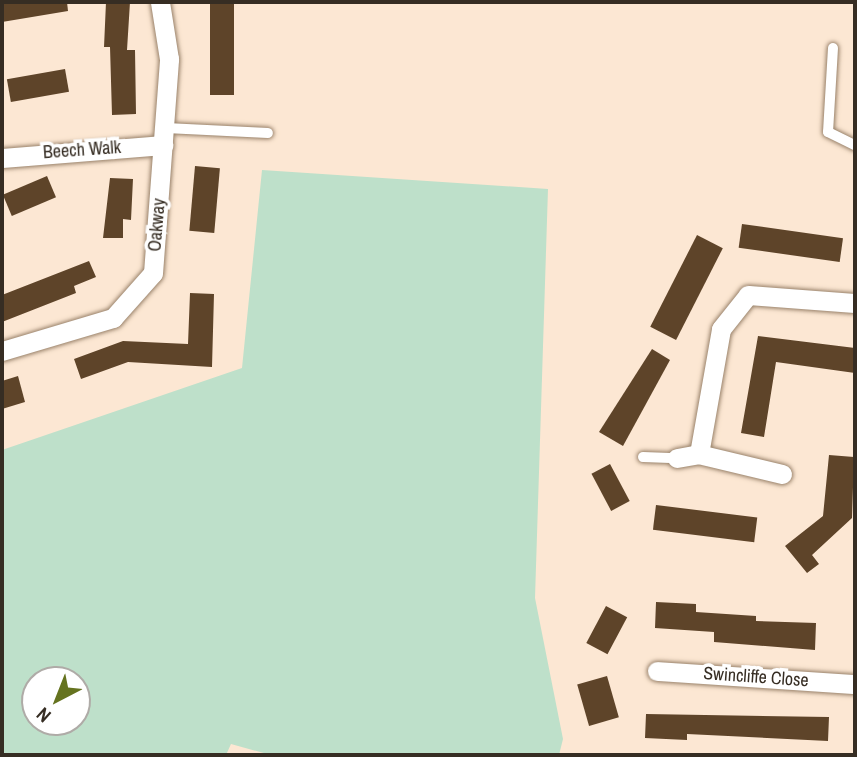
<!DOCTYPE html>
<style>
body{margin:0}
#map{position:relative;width:857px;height:757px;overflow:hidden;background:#fce7d3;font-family:"Archivo Narrow",sans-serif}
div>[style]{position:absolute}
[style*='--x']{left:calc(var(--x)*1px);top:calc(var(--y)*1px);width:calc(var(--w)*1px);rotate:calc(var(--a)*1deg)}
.green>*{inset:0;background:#bee0ca}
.building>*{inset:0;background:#5e4429;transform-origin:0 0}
.roads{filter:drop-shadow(0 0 2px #99826a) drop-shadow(0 0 2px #99826a)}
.service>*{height:10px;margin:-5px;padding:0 5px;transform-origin:5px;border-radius:5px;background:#fff}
.minor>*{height:19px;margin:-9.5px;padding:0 9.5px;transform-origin:9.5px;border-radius:9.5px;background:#fff}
span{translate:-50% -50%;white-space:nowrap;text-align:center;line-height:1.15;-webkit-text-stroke:7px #fff;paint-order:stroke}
.street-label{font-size:18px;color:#362d23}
.frame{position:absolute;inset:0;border:4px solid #362d23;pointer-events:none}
.north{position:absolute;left:21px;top:666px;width:70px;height:70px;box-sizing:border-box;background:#fff;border:2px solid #afaba7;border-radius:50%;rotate:222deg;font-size:19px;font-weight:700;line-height:28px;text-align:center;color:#362d23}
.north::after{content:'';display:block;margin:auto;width:24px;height:32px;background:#65731f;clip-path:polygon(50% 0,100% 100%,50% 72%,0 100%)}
</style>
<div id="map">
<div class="green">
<i style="clip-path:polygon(evenodd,262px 170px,548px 189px,535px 598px,563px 739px,559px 755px,271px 755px,231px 744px,226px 755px,2px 755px,2px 450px,242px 368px,262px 170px,35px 680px,77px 680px,77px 722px,35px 722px,35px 680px)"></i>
</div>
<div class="building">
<i style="clip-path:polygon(2px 2px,67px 2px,68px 11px,2px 22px)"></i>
<i style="clip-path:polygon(106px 2px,130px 2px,127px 50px,135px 50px,136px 114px,112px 115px,110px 47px,104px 47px)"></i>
<i style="left:210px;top:2px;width:24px;height:93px"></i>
<i style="left:65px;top:69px;width:23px;height:59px;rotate:80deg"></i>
<i style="left:195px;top:166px;width:25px;height:65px;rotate:5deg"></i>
<i style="left:47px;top:176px;width:23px;height:48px;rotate:67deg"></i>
<i style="clip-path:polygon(110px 178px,133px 179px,131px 220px,123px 219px,123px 238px,103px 238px)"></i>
<i style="left:742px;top:224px;width:102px;height:24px;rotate:8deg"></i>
<i style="left:697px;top:235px;width:29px;height:103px;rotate:27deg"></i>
<i style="clip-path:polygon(89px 261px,96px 277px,74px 286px,76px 293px,2px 322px,2px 295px)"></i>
<i style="clip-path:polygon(190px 293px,214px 294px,212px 367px,128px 362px,81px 379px,74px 359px,123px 341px,188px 344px)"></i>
<i style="clip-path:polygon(758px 336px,855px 348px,855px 373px,776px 362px,764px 437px,741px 433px)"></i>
<i style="clip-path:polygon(652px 349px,670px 360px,623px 446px,599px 432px)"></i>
<i style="clip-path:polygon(18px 376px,25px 402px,2px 409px,2px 381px)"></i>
<i style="clip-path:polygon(829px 455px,854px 457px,852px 518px,812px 555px,819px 564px,807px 573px,785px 546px,823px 516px)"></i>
<i style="left:610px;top:464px;width:42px;height:21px;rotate:62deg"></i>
<i style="left:656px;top:505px;width:102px;height:25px;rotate:7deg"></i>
<i style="clip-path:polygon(656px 602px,696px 604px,696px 612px,756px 616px,756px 621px,816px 623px,815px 650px,714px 642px,714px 632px,655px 628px)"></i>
<i style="left:606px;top:606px;width:24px;height:42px;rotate:28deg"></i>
<i style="left:607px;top:676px;width:43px;height:31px;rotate:74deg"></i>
<i style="clip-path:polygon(646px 714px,829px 717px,828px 741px,687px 734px,687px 740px,645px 738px)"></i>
</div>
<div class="roads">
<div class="service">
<i style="--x:833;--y:48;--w:84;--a:93.4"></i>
<i style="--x:828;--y:132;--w:30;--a:26"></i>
<i style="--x:166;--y:128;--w:102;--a:2.8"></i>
<i style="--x:643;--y:457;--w:34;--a:2"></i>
</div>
<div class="minor">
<i style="--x:2;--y:158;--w:162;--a:-4.6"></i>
<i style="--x:2;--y:351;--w:116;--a:-16.6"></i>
<i style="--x:113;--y:318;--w:60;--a:-48.4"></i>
<i style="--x:153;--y:273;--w:215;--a:-85.7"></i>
<i style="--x:169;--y:59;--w:58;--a:-99"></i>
<i style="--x:677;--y:458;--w:22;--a:-10"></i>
<i style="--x:782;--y:474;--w:85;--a:-166.5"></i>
<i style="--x:699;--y:454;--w:127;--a:-80"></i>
<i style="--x:721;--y:329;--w:43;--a:-51.5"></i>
<i style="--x:748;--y:295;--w:107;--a:4.3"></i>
<i style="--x:657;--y:671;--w:198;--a:3.8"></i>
</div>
</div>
<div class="street-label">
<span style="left:82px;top:150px;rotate:-4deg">Beech Walk</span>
<span style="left:157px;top:225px;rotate:-85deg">Oakway</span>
<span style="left:756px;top:677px;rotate:4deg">Swincliffe Close</span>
</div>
<div class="frame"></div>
<div class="north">N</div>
</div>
